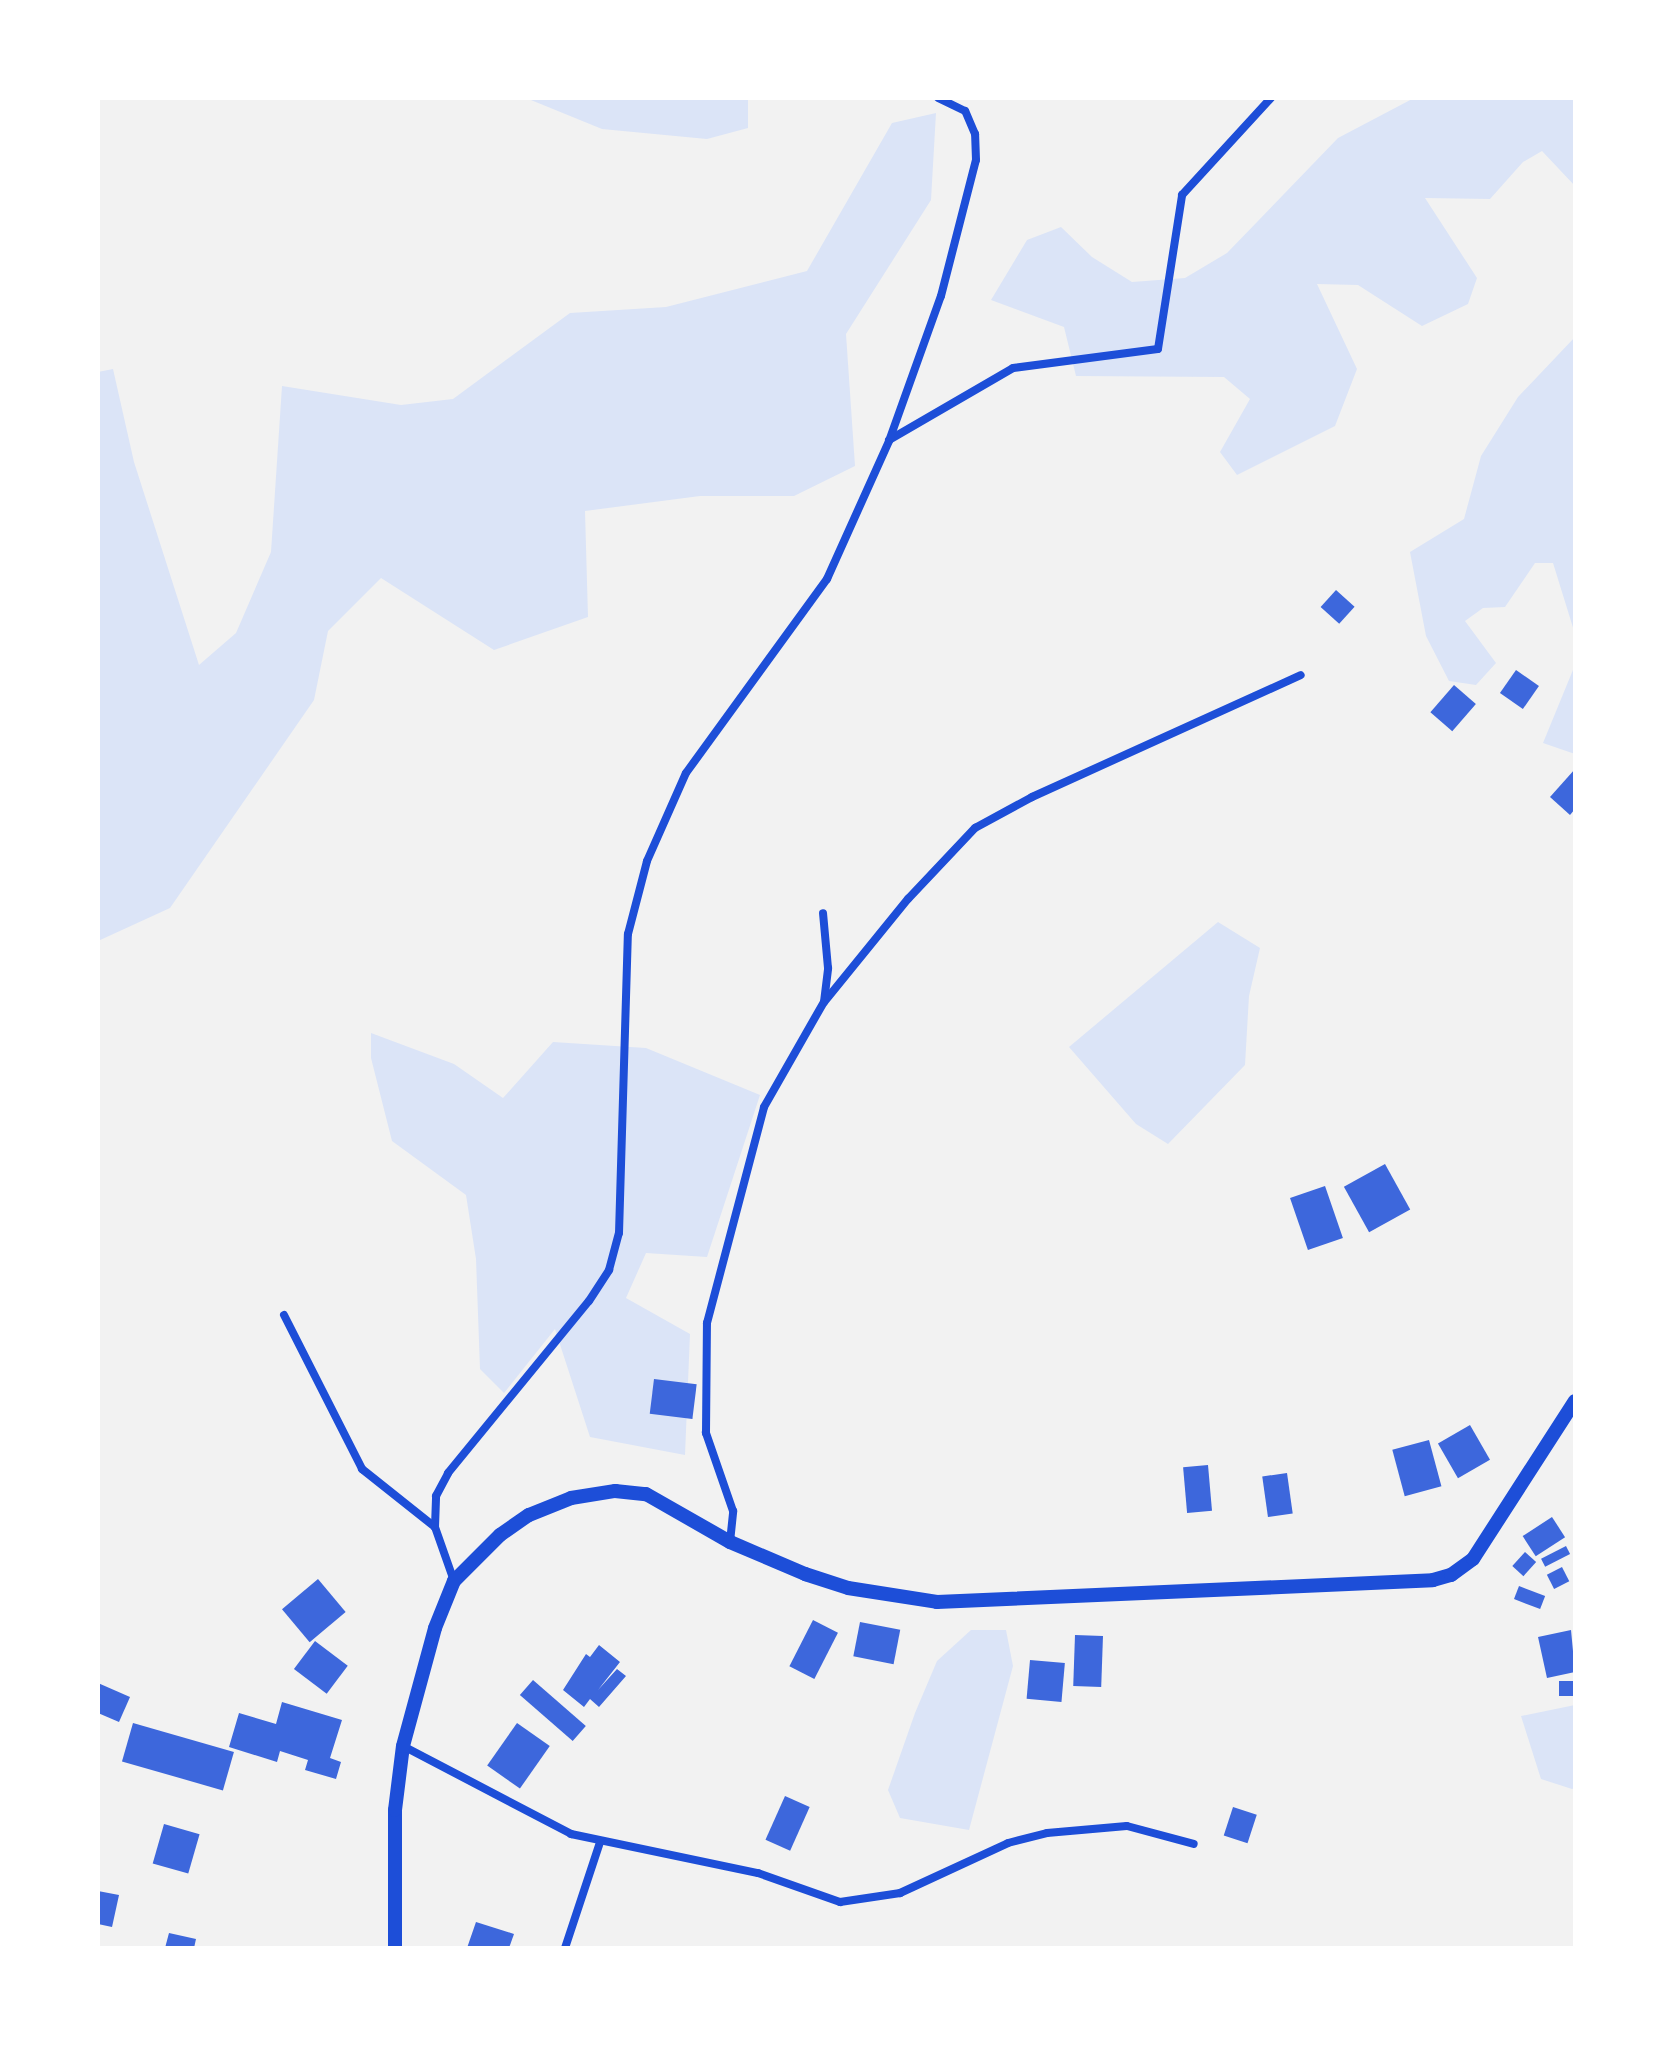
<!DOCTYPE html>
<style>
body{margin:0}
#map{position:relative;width:1673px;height:2046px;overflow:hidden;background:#f2f2f2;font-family:"Exo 2",sans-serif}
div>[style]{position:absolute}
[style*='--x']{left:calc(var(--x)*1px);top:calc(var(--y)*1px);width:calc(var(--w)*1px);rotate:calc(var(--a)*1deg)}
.green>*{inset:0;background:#dbe4f7}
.building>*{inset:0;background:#3d67dc;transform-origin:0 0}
.minor>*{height:8px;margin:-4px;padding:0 4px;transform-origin:4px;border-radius:4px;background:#1d4ed8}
.secondary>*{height:14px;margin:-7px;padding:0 7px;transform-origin:7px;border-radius:7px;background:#1d4ed8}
span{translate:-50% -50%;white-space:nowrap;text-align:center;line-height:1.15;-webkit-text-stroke:7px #fff;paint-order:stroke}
.frame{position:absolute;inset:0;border:100px solid #fff;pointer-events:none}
</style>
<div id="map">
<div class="green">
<i style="clip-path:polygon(526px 98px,748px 98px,748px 128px,707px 139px,602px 129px)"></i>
<i style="clip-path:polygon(1414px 98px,1575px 98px,1575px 186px,1542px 151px,1523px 162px,1490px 199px,1425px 198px,1477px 278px,1468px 304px,1422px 326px,1358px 285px,1317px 284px,1357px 369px,1335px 426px,1237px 475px,1220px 452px,1250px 399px,1224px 377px,1076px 376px,1064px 327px,991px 300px,1027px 240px,1061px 227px,1092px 257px,1132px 282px,1185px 278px,1227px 253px,1338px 138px)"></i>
<i style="clip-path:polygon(936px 113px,931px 200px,846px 334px,855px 466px,794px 496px,700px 496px,585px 511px,588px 617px,494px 650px,381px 578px,328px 631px,314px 700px,170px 908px,98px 941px,98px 372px,113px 369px,134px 462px,199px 665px,236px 633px,271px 552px,282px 386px,401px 405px,453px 399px,570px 313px,666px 307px,807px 271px,892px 123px)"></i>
<i style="clip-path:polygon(1575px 337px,1575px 634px,1553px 563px,1535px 563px,1505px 607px,1483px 608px,1465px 621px,1496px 663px,1476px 685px,1449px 681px,1426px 636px,1410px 552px,1464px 519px,1481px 456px,1518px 397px)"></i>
<i style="clip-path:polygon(1575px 665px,1575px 754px,1543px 743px)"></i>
<i style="clip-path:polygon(1218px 922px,1260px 948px,1249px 996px,1245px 1065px,1168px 1144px,1136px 1124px,1069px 1047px)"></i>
<i style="clip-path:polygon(371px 1033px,454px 1064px,503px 1098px,553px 1042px,646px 1048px,760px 1095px,707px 1257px,646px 1253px,626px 1298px,690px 1334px,685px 1455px,590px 1437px,555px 1329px,504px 1393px,480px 1369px,476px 1259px,466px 1195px,392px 1141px,371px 1058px)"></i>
<i style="clip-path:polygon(971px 1630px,1006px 1630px,1013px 1666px,969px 1830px,900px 1818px,888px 1790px,915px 1713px,937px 1661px)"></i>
<i style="clip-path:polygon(1575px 1705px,1575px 1788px,1572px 1789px,1541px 1779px,1521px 1716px)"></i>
</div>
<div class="building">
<i style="left:1336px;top:590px;width:25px;height:23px;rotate:42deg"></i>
<i style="left:1516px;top:670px;width:28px;height:28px;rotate:35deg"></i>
<i style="left:1454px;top:685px;width:29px;height:36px;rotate:41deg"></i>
<i style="clip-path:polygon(1575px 769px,1575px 809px,1570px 815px,1550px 797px)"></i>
<i style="left:1385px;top:1164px;width:52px;height:47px;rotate:61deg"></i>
<i style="left:1325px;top:1186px;width:55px;height:37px;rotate:71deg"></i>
<i style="left:654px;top:1379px;width:43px;height:35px;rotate:7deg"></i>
<i style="left:1470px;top:1425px;width:40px;height:37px;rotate:60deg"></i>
<i style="left:1429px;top:1440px;width:48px;height:38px;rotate:75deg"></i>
<i style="left:1208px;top:1465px;width:46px;height:25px;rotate:85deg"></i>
<i style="left:1287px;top:1473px;width:41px;height:25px;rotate:82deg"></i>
<i style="left:1552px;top:1517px;width:24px;height:35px;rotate:57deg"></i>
<i style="left:1566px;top:1546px;width:9px;height:28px;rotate:63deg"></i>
<i style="left:1525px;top:1552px;width:15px;height:19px;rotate:42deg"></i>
<i style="left:1562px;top:1567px;width:16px;height:17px;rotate:63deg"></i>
<i style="left:318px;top:1579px;width:43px;height:47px;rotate:50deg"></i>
<i style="left:1519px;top:1586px;width:28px;height:14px;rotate:21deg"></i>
<i style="left:813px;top:1620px;width:28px;height:52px;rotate:27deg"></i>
<i style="left:860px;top:1622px;width:41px;height:35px;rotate:11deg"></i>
<i style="clip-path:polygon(1571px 1630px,1575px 1672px,1547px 1678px,1538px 1637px)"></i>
<i style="left:1075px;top:1635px;width:28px;height:51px;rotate:2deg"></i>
<i style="left:315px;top:1641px;width:41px;height:35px;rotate:37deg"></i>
<i style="clip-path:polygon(599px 1645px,620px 1662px,598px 1690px,617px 1669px,626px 1676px,599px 1707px,590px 1699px,584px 1707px,563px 1690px,586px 1654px,590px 1657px)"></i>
<i style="left:1030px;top:1660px;width:35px;height:39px;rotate:5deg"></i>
<i style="left:533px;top:1680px;width:70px;height:20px;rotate:41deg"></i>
<i style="left:1559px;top:1681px;width:16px;height:15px"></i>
<i style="clip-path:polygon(98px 1683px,130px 1697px,119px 1722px,98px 1713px)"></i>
<i style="clip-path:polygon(282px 1702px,342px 1720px,330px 1758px,341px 1762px,336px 1779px,305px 1770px,308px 1760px,280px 1751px,277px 1762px,229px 1747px,239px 1713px,276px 1724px)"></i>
<i style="left:133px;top:1723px;width:105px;height:40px;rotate:16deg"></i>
<i style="left:517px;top:1723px;width:40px;height:52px;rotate:35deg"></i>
<i style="left:785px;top:1796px;width:27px;height:48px;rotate:24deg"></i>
<i style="left:1233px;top:1807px;width:25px;height:30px;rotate:18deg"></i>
<i style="left:164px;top:1824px;width:37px;height:41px;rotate:16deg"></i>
<i style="clip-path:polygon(98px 1891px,119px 1895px,112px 1927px,98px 1924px)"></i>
<i style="clip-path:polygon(476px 1922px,514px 1934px,509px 1948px,467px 1948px)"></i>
<i style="clip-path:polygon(169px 1933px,196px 1939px,194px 1948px,165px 1948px)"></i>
</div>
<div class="minor">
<i style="--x:889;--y:440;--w:143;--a:-30.1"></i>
<i style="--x:1013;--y:368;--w:146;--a:-7.5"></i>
<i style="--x:1158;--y:349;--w:156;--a:-81.1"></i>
<i style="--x:1182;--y:195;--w:132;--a:-47.5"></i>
<i style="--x:825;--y:1001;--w:132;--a:-50.9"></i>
<i style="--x:908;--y:899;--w:98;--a:-46.7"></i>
<i style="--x:975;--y:828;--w:65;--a:-28.5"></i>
<i style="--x:1032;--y:797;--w:295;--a:-24.4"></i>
<i style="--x:284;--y:1315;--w:173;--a:63.1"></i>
<i style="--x:362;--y:1469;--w:93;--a:38.5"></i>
<i style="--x:730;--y:1542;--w:31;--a:-84"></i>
<i style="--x:733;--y:1511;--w:83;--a:-109.1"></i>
<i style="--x:706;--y:1433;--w:110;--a:-89.5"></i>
<i style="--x:707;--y:1323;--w:223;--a:-75.2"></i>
<i style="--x:764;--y:1107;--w:121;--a:-60.3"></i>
<i style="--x:824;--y:1002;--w:34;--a:-83"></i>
<i style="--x:828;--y:968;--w:55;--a:-95.2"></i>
<i style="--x:454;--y:1581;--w:57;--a:-109.4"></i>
<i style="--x:435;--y:1527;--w:31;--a:-88"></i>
<i style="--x:436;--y:1496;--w:26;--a:-62"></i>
<i style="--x:448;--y:1473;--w:222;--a:-50.7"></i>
<i style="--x:589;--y:1301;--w:37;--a:-57"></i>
<i style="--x:609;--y:1270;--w:38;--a:-75"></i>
<i style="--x:619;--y:1233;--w:299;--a:-88.3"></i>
<i style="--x:628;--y:934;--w:75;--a:-75.4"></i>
<i style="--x:647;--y:861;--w:96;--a:-66.1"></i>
<i style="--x:686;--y:773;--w:240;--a:-54"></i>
<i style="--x:827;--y:579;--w:151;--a:-65.8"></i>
<i style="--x:889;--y:441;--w:154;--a:-70.3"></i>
<i style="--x:941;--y:296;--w:140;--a:-75.6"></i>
<i style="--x:976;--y:160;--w:26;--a:-92"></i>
<i style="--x:975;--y:134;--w:25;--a:-113"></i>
<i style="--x:965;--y:111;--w:30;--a:-154"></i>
<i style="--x:403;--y:1746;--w:190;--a:27.6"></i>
<i style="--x:571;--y:1834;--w:191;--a:11.8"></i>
<i style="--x:758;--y:1873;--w:87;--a:19.5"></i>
<i style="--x:840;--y:1902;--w:61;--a:-8.5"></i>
<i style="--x:900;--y:1893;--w:119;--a:-24.8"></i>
<i style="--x:1008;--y:1843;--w:40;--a:-14.4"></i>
<i style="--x:1047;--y:1833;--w:80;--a:-5"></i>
<i style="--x:1127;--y:1826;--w:69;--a:15"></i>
<i style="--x:565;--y:1948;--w:112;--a:-71.7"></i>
</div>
<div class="secondary">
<i style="--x:395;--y:1948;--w:138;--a:-90"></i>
<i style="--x:395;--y:1810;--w:64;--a:-82.9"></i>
<i style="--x:403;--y:1746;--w:122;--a:-74.8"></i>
<i style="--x:435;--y:1628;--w:51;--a:-68"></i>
<i style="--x:454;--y:1581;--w:65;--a:-45"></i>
<i style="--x:500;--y:1535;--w:35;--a:-35"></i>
<i style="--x:529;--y:1515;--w:45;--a:-22"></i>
<i style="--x:571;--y:1498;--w:45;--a:-9"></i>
<i style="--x:615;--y:1491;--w:31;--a:6"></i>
<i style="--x:646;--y:1494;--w:97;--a:29.7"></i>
<i style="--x:730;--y:1542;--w:82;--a:23.1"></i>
<i style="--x:805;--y:1574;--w:45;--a:18"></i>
<i style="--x:848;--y:1588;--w:90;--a:8.9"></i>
<i style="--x:937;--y:1602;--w:496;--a:-2.5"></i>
<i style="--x:1433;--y:1580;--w:19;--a:-16"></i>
<i style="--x:1451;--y:1575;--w:27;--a:-36"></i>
<i style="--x:1473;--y:1559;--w:188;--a:-57.2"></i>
</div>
<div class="frame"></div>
</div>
